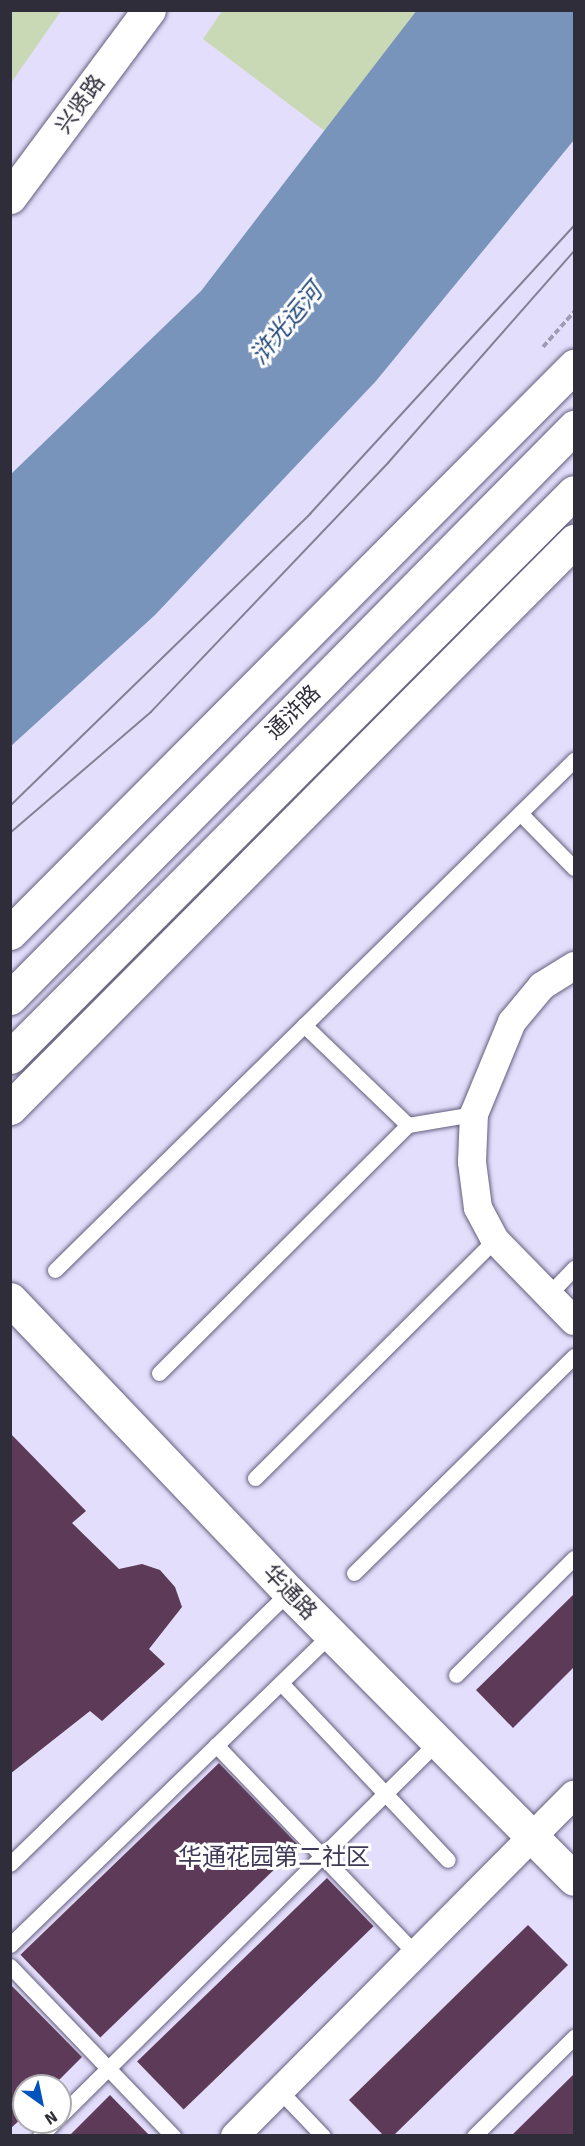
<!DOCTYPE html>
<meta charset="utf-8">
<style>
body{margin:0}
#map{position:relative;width:585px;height:2146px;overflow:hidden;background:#e3defc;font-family:Signika,"Noto Sans SC",sans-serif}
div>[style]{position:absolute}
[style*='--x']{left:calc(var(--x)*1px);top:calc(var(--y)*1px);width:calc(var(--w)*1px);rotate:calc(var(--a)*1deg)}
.green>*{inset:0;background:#c9d9b6}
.water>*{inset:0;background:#7994ba}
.building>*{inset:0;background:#5d3a57;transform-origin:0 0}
.path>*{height:4px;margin-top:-2px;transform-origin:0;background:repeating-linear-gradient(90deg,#9f9bb3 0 6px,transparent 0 9px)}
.roads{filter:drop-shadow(0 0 2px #645e7d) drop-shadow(0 0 2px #645e7d)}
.lane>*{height:15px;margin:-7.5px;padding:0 7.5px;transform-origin:7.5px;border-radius:7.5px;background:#fff}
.street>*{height:28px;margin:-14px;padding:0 14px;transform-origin:14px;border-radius:14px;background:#fff}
.secondary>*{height:33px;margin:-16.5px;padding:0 16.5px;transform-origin:16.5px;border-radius:16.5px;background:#fff}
.primary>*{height:33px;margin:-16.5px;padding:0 16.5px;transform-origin:16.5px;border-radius:16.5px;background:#fff}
.tram>*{height:1.5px;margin:-0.75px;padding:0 0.75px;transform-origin:0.75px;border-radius:0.75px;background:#838095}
span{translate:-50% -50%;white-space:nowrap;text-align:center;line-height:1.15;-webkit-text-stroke:6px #fff;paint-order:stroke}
.street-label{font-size:22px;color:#2f2d3a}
.water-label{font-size:24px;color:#254a7c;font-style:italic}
.neighbourhood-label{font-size:24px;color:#3f3956}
.frame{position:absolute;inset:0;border:12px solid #2f2d3a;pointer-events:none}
.north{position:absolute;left:12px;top:2074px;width:60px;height:60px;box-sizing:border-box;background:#fff;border:2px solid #acabb0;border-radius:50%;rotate:147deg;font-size:16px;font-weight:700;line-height:24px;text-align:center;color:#2f2d3a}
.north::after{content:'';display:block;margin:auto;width:21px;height:27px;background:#0053bc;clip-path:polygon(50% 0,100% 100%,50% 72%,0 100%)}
</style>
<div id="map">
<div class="green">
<i style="clip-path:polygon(11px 10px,61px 11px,11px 83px,10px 11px)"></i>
<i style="clip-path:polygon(222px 11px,417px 11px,326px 132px,203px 39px)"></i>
</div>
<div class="water">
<i style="clip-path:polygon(417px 10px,574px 11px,574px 140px,376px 381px,155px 615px,11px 746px,11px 474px,201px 291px)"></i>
</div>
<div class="building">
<i style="clip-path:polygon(10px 1433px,86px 1511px,72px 1523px,119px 1569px,142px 1564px,160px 1570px,175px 1587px,182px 1607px,149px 1649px,165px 1664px,102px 1721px,90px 1711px,10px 1774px)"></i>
<i style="clip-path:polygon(574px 1594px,574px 1667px,513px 1728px,476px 1690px)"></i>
<i style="left:219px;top:1763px;width:115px;height:276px;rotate:46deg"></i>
<i style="left:327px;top:1878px;width:67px;height:264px;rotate:46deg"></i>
<i style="clip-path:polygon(528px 1925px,568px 1965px,393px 2136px,384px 2136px,349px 2100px)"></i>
<i style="clip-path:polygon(10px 1984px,82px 2057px,53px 2086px,24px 2086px,24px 2116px,10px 2129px)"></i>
<i style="clip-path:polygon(574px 2074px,574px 2136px,511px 2136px)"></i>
<i style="clip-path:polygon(110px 2095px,150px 2136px,69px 2136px)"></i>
</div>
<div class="path">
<i style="--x:543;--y:347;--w:47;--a:-48.5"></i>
</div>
<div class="roads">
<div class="lane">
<i style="--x:520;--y:813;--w:77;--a:45.5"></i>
<i style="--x:304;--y:1025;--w:144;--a:43.9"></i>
<i style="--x:408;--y:1125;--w:67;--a:-9.5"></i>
<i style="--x:55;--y:1270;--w:728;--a:-44.5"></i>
<i style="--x:550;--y:1293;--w:35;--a:-46"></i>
<i style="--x:159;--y:1373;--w:351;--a:-44.9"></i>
<i style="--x:255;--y:1478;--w:338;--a:-44.8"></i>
<i style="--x:354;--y:1573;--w:309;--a:-44.6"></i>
<i style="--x:456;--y:1675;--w:166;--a:-44.8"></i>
<i style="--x:281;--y:1683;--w:243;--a:46.7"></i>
<i style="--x:216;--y:1745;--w:289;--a:46.3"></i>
<i style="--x:10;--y:1864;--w:390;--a:-44.3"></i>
<i style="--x:10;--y:1945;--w:447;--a:-44.1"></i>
<i style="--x:10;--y:1966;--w:236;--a:46.2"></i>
<i style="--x:280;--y:2091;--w:62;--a:46.3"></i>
<i style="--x:60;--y:2116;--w:532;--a:-44.77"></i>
<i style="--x:40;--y:2136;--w:20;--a:-45"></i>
<i style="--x:474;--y:2136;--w:141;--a:-44.7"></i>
</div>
<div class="street">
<i style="--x:574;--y:966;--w:38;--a:148"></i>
<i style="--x:542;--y:986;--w:47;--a:129.8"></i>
<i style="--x:512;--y:1022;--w:100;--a:112.4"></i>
<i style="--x:474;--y:1114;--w:48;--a:92.4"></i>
<i style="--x:472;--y:1162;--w:46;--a:82.6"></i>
<i style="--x:478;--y:1208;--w:36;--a:62"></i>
<i style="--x:495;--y:1240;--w:113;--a:45.7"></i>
<i style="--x:235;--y:2136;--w:481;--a:-45.2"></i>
</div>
<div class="secondary">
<i style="--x:10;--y:197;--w:233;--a:-53.4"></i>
<i style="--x:10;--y:933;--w:800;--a:-45.15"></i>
<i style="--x:10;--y:1108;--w:800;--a:-45.15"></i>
<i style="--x:10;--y:1299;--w:405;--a:46.4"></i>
<i style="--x:289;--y:1592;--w:404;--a:45.2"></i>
</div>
<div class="primary">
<i style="--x:10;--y:998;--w:803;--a:-45.35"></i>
<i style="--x:10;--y:1057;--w:798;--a:-45.05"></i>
</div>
</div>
<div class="tram">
<i style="--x:10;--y:806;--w:419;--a:-44.2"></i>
<i style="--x:310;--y:514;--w:391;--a:-47.5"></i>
<i style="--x:10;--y:833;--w:186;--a:-40.6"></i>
<i style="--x:151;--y:712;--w:344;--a:-46.4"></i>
<i style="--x:388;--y:463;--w:282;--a:-48.7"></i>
</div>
<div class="street-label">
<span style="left:80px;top:104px;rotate:-54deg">兴贤路</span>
<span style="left:293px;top:712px;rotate:-45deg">通浒路</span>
<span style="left:290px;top:1592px;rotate:46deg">华通路</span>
</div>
<div class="water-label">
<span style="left:287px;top:324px;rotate:-50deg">浒光运河</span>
</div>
<div class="neighbourhood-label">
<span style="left:274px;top:1858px">华通花园第二社区</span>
</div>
<div class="frame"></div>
<div class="north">N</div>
</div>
